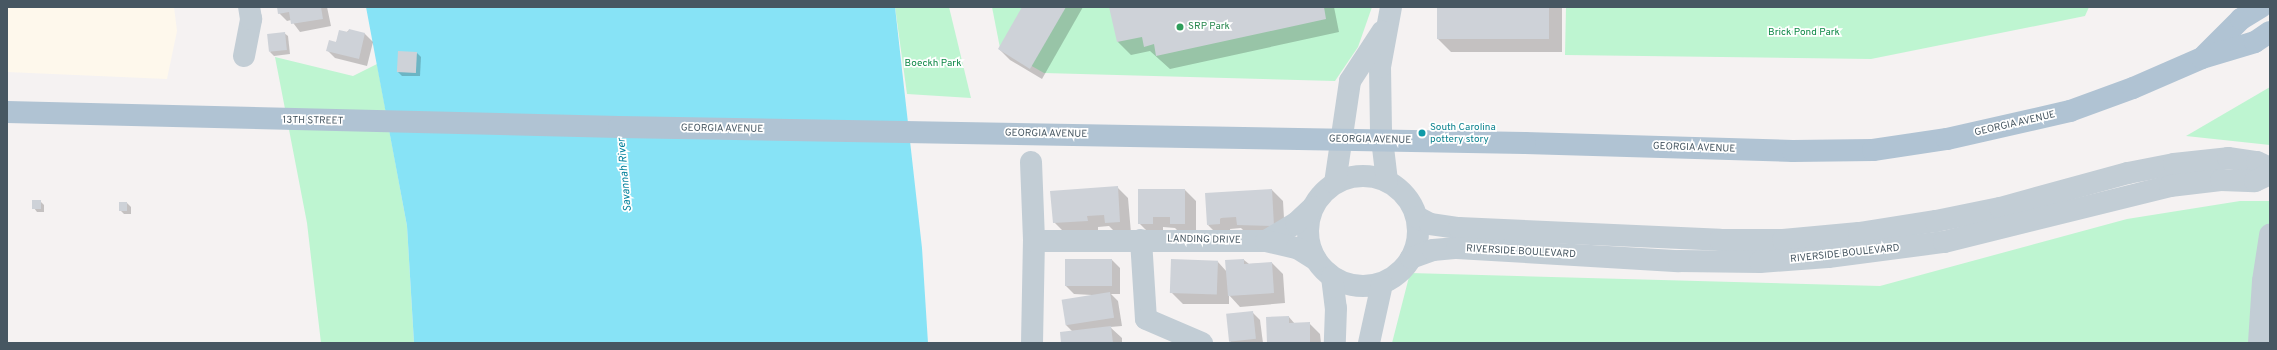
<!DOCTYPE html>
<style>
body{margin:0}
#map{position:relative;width:2277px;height:350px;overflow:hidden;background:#f5f2f2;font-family:Overpass,sans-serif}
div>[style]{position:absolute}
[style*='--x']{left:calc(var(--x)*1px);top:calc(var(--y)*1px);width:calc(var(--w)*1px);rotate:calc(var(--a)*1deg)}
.commercial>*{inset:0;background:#fef8ec}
.green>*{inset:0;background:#bef5d1}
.water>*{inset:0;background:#87e3f6}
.shadow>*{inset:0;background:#0003}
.building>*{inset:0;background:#ced2d8;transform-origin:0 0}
.minor>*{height:22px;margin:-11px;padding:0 11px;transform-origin:11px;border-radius:11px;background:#c2cdd5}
.minor>.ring{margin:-11px;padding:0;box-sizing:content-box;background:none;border:22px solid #c2cdd5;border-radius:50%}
.major>*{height:22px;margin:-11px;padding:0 11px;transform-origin:11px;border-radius:11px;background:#b0c3d3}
.major-bridge>*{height:22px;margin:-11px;padding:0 11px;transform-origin:11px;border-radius:11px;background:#b0c3d3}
.dots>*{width:11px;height:11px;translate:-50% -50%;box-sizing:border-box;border:2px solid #fff;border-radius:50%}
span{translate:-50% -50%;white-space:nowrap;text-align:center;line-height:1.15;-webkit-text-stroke:3.5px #fff;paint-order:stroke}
.leisure-label{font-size:10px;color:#27864d}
.left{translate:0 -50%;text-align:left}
.park-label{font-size:10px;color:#0e8846}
.street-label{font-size:10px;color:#475762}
.culture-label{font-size:10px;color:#0d838f}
.water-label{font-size:11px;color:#03809b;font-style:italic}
.frame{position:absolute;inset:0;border:8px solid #475762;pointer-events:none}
</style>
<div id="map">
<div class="commercial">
<i style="clip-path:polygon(7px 7px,174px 7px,177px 31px,167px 79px,7px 72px)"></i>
</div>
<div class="green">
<i style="clip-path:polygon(895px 7px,949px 7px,971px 98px,907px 94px)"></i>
<i style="clip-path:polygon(992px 7px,1372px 7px,1358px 47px,1335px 81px,1044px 73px,1000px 48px)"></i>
<i style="clip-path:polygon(1566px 7px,2089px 7px,2085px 16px,1871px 59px,1565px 55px)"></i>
<i style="clip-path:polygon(275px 57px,353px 76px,377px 64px,407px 226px,414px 343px,321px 343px,307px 223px)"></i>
<i style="clip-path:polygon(2270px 87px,2270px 145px,2186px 136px)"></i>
<i style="clip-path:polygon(2240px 201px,2270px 201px,2270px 343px,1392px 343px,1410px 273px,1880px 286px,2127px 219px)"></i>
</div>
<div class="water">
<i style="clip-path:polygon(366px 7px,895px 7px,922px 248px,928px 343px,414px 343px,407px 226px)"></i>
</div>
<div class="shadow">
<i style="clip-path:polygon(278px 7px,327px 7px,331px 26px,300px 32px,291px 20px,287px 21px,279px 13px)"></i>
<i style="clip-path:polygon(1024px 7px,1083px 7px,1042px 79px,1010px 60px,999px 49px)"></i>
<i style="clip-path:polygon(1110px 7px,1334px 7px,1339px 32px,1170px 69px,1150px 51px,1131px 55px,1118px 42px)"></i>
<i style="clip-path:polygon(1438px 7px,1562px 7px,1562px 52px,1451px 52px,1438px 39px)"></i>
<i style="clip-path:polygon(349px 30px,365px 34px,373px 42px,367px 66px,335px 58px,327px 50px)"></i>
<i style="clip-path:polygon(284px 33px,288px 36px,290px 54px,274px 56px,270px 52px)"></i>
<i style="clip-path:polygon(417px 53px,421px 57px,420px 76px,402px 76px,398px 72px)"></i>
<i style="clip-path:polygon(1117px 187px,1128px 198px,1131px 233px,1117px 234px,1109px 226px,1098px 227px,1098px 232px,1065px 233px,1054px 222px)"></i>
<i style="clip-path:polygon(1185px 190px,1196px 201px,1196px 235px,1182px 235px,1175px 228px,1163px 227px,1163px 234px,1150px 234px,1139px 223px)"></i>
<i style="clip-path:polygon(1272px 190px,1283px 201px,1285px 236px,1249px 236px,1241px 228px,1230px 229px,1231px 235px,1219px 236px,1208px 225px)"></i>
<i style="clip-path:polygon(40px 201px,44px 205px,44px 212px,37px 212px,34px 208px)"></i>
<i style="clip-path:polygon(127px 203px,131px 207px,131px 214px,124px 214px,120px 210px)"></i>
<i style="clip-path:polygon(1066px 260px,1112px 260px,1120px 268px,1120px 294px,1111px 294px,1118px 301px,1122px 326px,1110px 327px,1122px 338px,1122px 343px,1062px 343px,1073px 332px,1066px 325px,1092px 295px,1074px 294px,1066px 286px)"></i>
<i style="clip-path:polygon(1244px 260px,1249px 264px,1272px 263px,1283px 274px,1285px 303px,1240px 307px,1229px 295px,1229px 304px,1183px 304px,1172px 293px,1218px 262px,1227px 272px)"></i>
<i style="clip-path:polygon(1252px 312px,1260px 320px,1263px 343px,1232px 343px,1230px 341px)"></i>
<i style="clip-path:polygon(1289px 317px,1295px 324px,1309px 323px,1320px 334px,1321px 343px,1268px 343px)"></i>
</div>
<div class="building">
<i style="clip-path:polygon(277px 7px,321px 7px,323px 19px,291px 24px,289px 12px,278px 14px)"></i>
<i style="clip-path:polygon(1022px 7px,1066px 7px,1030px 69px,998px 49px)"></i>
<i style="clip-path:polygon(1109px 7px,1324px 7px,1326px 19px,1156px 56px,1154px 44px,1144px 47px,1142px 37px,1117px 42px)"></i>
<i style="left:1437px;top:7px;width:112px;height:32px"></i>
<i style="clip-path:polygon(349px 29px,365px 33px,359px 59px,326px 51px,329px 40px,336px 42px,339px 30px,348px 32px)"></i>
<i style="left:285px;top:32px;width:18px;height:18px;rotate:84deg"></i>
<i style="left:398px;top:51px;width:19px;height:21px;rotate:3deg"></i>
<i style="clip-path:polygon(1118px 186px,1120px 222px,1105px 223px,1104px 215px,1087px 216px,1088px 221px,1053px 223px,1050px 191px)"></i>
<i style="clip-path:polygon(1138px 189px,1185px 189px,1185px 224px,1170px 224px,1170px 217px,1153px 217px,1153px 224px,1138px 224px)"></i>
<i style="clip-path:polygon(1272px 189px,1274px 226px,1237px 225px,1236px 217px,1220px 218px,1220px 224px,1207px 225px,1205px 193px)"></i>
<i style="left:32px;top:200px;width:9px;height:9px"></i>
<i style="left:119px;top:202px;width:8px;height:9px"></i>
<i style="left:1065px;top:259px;width:47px;height:27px"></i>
<i style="left:1171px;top:259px;width:47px;height:34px;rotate:2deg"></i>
<i style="clip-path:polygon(1244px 259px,1244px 264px,1272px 262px,1274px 293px,1228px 296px,1225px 260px)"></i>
<i style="left:1110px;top:292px;width:26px;height:49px;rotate:81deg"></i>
<i style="left:1253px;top:311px;width:28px;height:27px;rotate:84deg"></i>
<i style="clip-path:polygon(1289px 316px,1289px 323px,1310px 322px,1310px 343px,1267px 343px,1266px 317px)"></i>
<i style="clip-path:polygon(1111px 326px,1113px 343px,1061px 343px,1060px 332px)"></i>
</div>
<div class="minor">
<i style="--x:244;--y:56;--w:38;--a:-79"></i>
<i style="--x:251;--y:19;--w:12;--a:-99"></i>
<i style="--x:1031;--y:162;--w:79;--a:87.8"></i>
<i class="ring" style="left:1308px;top:176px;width:88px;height:88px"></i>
<i style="--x:1387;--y:181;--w:50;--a:-96.8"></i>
<i style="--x:1381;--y:131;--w:64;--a:-90.9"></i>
<i style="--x:1380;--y:67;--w:61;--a:-79.6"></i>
<i style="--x:1335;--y:183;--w:103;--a:-81.6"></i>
<i style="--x:1350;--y:81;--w:59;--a:-56.9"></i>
<i style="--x:1417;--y:217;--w:15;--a:28"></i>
<i style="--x:1430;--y:224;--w:29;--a:8"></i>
<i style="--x:1459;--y:228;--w:261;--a:2.6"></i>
<i style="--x:1720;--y:240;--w:63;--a:0"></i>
<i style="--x:1783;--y:240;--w:76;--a:-5.3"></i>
<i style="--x:1859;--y:233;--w:78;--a:-8.9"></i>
<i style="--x:1936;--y:221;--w:65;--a:-11.5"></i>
<i style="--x:2000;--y:208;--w:133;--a:-15.3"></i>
<i style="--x:2128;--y:173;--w:47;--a:-11.1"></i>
<i style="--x:2174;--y:164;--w:54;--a:-6.3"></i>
<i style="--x:2228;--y:158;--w:29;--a:8"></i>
<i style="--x:2257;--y:162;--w:14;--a:25"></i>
<i style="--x:1141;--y:240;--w:79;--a:86.4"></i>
<i style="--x:1146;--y:319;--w:61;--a:23.2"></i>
<i style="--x:1266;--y:241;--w:35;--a:-31"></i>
<i style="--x:1296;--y:223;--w:23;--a:-43"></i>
<i style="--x:1411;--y:258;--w:23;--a:-20"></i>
<i style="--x:1433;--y:250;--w:24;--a:-5"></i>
<i style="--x:1457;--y:248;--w:222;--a:3.4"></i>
<i style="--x:1679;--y:261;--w:81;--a:0.7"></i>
<i style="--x:1760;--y:262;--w:68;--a:-4.2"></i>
<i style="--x:1828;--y:257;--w:117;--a:-7.4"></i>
<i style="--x:1944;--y:242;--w:233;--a:-13.9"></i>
<i style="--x:2170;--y:186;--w:51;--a:-6.7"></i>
<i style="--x:2221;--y:180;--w:34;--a:2"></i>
<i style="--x:2255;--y:181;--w:17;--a:-25"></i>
<i style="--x:1332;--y:277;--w:31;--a:83"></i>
<i style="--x:1336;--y:308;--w:35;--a:92"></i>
<i style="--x:1032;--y:343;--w:102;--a:-88.9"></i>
<i style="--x:1034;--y:241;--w:232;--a:0"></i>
<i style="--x:1266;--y:241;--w:32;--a:13"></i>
<i style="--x:1297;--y:248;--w:22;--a:32"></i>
<i style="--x:1369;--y:343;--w:60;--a:-77.6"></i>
<i style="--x:2259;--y:343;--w:62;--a:-86.3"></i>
<i style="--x:2263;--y:281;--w:47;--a:-81.3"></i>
</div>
<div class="major">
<i style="--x:2205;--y:55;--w:51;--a:-45"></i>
<i style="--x:2241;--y:19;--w:23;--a:-31"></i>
<i style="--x:7;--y:112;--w:612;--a:1.4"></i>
<i style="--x:1525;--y:143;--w:268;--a:1.7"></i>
<i style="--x:1793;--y:151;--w:80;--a:-0.7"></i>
<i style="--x:1873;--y:150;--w:75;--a:-8.5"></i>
<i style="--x:1947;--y:139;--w:126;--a:-12.8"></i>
<i style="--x:2070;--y:111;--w:67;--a:-20.1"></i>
<i style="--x:2133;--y:88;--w:75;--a:-23.5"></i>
<i style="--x:2202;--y:58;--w:55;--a:-16.8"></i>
<i style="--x:2255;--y:42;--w:18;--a:-34"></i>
</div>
<div class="major-bridge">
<i style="--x:619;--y:127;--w:906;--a:1.01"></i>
</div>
<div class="dots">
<i style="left:1180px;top:27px;background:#2e9e5b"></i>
<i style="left:1422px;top:133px;background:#0f9aa8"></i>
</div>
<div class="leisure-label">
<span class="left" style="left:1188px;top:27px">SRP Park</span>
</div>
<div class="park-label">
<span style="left:1804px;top:33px">Brick Pond Park</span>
<span style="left:933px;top:64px">Boeckh Park</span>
</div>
<div class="street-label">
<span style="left:313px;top:121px;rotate:1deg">13TH STREET</span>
<span style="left:2015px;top:124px;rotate:-13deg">GEORGIA AVENUE</span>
<span style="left:722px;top:129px;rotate:1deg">GEORGIA AVENUE</span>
<span style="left:1046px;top:134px;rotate:1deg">GEORGIA AVENUE</span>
<span style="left:1370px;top:140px;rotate:1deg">GEORGIA AVENUE</span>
<span style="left:1694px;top:148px;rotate:2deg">GEORGIA AVENUE</span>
<span style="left:1204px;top:240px;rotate:1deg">LANDING DRIVE</span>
<span style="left:1521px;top:252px;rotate:3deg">RIVERSIDE BOULEVARD</span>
<span style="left:1845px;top:254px;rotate:-6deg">RIVERSIDE BOULEVARD</span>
</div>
<div class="culture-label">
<span class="left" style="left:1430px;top:133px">South Carolina<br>pottery story</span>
</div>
<div class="water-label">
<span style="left:625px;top:175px;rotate:-95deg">Savannah River</span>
</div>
<div class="frame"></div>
</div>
